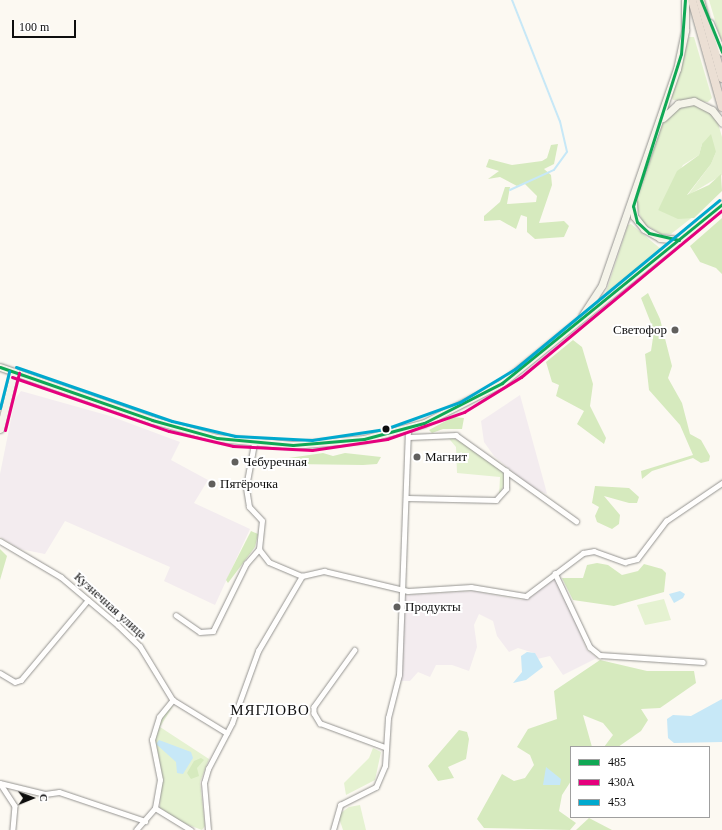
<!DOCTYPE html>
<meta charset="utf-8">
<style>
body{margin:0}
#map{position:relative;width:722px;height:830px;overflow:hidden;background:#fcf9f2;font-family:Georgia,serif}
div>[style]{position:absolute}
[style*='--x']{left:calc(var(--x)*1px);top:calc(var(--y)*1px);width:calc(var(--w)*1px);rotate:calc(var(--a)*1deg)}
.industrial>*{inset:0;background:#f3ecef}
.green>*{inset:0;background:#e5f2d1}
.forest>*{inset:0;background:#d6eabe}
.water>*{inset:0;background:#c7e8f7}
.stream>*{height:1.5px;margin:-0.75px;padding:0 0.75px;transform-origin:0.75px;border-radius:0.75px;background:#c7e8f7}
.roads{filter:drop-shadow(0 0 1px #959491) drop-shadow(0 0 1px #959491)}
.street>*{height:4.5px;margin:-2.25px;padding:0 2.25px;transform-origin:2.25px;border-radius:2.25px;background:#fffefd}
.secondary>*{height:7px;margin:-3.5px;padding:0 3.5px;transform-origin:3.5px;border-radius:3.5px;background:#f5f4ea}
.highway>*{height:8px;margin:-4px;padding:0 4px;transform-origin:4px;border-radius:4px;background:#ebdfd4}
.bus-1>*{height:3px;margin:-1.5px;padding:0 1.5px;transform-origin:1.5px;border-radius:1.5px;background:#10a855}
.bus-2>*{height:3px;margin:-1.5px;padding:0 1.5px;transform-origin:1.5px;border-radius:1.5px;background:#e5007d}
.bus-3>*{height:3px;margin:-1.5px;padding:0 1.5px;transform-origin:1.5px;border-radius:1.5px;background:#00a9ce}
.dots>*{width:11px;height:11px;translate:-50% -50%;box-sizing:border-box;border:2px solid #fff;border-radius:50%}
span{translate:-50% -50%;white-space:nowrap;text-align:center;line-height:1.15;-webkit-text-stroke:4px #fff;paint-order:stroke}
.poi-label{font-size:13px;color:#0e0e0e}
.right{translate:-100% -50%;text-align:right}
.left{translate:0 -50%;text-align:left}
.street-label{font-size:13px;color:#0e0e0e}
.quarter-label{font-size:15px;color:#0e0e0e;letter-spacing:1px}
.legend{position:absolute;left:570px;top:746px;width:140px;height:72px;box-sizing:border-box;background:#fff;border:1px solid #9f9f9f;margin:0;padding:5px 7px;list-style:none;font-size:12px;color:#0e0e0e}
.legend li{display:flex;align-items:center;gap:8px;height:20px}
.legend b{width:20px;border:1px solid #9f9f9f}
.north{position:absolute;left:12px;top:778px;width:40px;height:40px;-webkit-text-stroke:3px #fff;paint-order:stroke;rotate:89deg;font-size:11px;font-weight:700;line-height:16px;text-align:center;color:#0e0e0e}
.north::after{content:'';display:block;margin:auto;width:14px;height:18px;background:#0e0e0e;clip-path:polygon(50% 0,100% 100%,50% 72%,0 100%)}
.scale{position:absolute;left:12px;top:20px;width:64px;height:18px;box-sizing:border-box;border:2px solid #0e0e0e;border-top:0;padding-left:5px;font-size:12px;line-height:14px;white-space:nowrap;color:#0e0e0e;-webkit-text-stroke:3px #fff;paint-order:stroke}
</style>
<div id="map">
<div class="industrial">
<i style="clip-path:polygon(21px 391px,110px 416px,180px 442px,171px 460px,208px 480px,194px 503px,250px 529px,215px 605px,164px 581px,170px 567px,65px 521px,45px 554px,20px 549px,0 537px,0 474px,15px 399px)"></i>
<i style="clip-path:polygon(520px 395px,545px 486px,547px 494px,532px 488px,494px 456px,484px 442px,481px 421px)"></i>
<i style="clip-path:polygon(554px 578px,559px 583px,587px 650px,597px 658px,563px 675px,550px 656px,537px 659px,534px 653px,518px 648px,509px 652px,497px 636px,493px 621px,479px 614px,474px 625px,477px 647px,469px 671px,452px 665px,436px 665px,430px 677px,418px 672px,410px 681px,401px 681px,405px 595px,474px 591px,521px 600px,532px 596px)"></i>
</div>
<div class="green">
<i style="clip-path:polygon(709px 0,722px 0,722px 40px,720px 37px)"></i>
<i style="clip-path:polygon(689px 37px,694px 37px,712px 98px,708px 102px,673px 100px,671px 95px)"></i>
<i style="clip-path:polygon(695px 104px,707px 110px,717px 120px,722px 137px,722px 175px,687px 196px,711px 164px,716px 152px,702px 144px,699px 155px,683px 165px,658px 210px,698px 213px,722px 194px,671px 234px,661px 234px,643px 223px,636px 204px,665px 116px,681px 105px)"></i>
<i style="clip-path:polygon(631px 224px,662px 250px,604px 298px,628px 225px)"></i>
<i style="clip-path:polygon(446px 435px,472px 447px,503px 472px,505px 482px,499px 496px,500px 477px,457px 473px,456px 447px)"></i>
<i style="clip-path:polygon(664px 599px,671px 620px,645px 625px,637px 605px)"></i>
<i style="clip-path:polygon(169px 706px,173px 706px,160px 727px,209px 759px,200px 782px,205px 826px,202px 830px,178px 821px,160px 808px,161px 779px,153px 741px,160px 720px)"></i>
<i style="clip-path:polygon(373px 748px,381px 752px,375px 780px,346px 795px,344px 783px,369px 758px)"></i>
<i style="clip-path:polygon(360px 805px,366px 830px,343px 830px,338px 815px,349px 807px)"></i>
</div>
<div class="forest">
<i style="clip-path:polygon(711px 134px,716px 152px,711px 164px,687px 195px,709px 185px,721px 174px,722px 191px,694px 218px,678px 219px,658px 210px,677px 171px,699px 155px,702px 144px)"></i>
<i style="clip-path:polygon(558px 144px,554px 164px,544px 169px,551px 175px,552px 185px,539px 223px,564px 221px,569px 226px,564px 237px,535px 239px,527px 232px,527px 217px,521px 215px,516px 229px,500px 220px,484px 221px,484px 216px,500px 202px,505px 187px,510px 187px,507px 204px,536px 202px,537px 196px,524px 183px,517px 186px,500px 177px,488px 179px,499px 171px,486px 167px,489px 159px,512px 165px,542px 161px,547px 158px,551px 145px)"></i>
<i style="clip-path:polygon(722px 218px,722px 274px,716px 268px,700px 262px,690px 246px)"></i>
<i style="clip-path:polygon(648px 293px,660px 319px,672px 366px,668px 378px,682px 403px,690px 434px,701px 440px,710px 456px,709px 461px,701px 463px,693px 458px,652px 471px,642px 479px,641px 471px,693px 455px,680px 425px,649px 390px,645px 354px,651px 351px,654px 331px,641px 298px)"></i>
<i style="clip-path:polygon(573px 340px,582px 347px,593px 384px,590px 406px,606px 438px,604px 444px,577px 424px,584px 411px,556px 396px,559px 385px,552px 382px,546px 362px)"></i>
<i style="clip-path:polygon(453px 417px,464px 418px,462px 429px,443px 429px,432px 433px,429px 430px)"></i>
<i style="clip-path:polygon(323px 453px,333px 456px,345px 453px,381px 457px,377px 464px,363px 465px,292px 464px,275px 460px)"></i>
<i style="clip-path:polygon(595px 486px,629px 488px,639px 497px,637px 503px,629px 503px,604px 496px,620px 515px,619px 524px,612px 529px,597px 522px,595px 516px,599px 507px,592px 503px)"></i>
<i style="clip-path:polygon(251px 531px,258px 534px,255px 547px,228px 583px,226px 580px)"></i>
<i style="clip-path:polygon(0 549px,7px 556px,0 580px)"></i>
<i style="clip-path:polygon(597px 563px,608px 565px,622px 575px,638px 571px,644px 564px,662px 569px,666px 573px,664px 592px,614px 606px,573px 600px,562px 578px,583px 578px,587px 565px)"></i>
<i style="clip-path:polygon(600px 660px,647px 671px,694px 671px,696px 683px,660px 708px,641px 709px,648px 720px,641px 731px,618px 747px,604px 747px,613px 735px,603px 723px,583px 715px,592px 747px,571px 747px,571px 781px,562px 795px,559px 811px,576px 823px,570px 830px,484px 828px,477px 819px,502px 774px,514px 781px,525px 778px,534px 765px,530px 755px,517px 747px,528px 729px,557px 719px,554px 691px)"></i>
<i style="clip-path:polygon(459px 730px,467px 732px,469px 739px,466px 759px,448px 767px,454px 778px,438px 781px,428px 766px)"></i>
<i style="clip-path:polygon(201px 758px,204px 760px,197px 768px,199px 776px,191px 779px,187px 773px,194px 761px)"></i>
<i style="clip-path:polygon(589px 818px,612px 830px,576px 830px)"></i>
</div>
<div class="water">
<i style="clip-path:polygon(680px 591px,685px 594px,683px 598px,674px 603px,669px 594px)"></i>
<i style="clip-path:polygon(527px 652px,535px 653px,543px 667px,526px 680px,513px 683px,522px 672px,521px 656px)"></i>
<i style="clip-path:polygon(722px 699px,722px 742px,674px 743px,668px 738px,667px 719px,673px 715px,691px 716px)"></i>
<i style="clip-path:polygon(159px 740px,191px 752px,193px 758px,183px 774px,177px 773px,176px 762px,156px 744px)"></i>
<i style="clip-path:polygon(546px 767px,561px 779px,560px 785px,543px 785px)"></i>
</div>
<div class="stream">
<i style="--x:510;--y:190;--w:48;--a:-24.4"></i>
<i style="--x:554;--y:170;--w:22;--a:-54"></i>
<i style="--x:567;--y:152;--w:31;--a:-103"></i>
<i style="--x:560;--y:122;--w:131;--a:-111.5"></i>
</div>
<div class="roads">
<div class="street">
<i style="--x:409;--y:437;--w:47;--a:-2.4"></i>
<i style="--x:456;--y:435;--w:148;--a:35.6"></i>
<i style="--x:408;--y:498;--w:88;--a:1.3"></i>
<i style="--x:496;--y:500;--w:15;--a:-48"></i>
<i style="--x:506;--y:489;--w:18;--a:-90"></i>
<i style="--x:0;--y:541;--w:71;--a:30.5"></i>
<i style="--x:61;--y:577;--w:75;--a:40.1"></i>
<i style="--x:118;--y:625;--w:30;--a:44"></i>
<i style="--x:140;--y:646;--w:63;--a:58.6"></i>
<i style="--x:173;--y:700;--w:63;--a:31.4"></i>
<i style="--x:259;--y:549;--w:16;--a:52"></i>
<i style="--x:269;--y:562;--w:36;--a:23"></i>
<i style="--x:555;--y:573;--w:82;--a:64.7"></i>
<i style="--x:590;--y:647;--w:13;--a:39"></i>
<i style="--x:600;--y:655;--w:103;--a:3.9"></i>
<i style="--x:176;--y:615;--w:29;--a:35"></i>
<i style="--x:200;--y:632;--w:13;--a:-4"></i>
<i style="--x:213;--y:631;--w:75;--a:-63.8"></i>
<i style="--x:246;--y:564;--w:20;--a:-49"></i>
<i style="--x:259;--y:549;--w:28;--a:-84"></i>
<i style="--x:262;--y:521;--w:19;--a:-133"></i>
<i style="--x:249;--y:507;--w:20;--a:-99"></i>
<i style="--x:246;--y:487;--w:44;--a:-79.5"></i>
<i style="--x:355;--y:650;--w:70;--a:125.7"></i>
<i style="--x:314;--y:707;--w:6;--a:90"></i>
<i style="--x:314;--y:713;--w:12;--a:59"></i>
<i style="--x:320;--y:723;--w:69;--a:20.3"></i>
<i style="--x:0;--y:673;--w:17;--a:31"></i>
<i style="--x:15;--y:682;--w:6;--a:-18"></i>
<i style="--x:21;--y:680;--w:104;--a:-50.1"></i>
<i style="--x:0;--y:783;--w:46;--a:13.7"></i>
<i style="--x:45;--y:794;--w:14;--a:-8"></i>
<i style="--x:59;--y:792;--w:91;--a:18.6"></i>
<i style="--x:0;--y:783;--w:27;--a:57"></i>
<i style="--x:15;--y:806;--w:24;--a:95"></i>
<i style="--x:155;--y:808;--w:42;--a:31.4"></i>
<i style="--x:136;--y:830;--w:29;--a:-49"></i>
<i style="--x:155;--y:808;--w:28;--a:-80"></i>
<i style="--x:160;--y:780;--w:41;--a:-101.3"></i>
<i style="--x:152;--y:740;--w:24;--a:-73"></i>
<i style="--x:159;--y:717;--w:22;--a:-51"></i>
<i style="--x:208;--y:830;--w:47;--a:-94.9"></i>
<i style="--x:204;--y:783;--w:15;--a:-74"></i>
<i style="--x:208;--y:769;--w:52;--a:-62.4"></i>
<i style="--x:232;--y:723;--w:77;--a:-70.1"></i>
<i style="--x:258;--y:651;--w:87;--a:-59.6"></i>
<i style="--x:302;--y:576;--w:23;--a:-13"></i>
<i style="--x:324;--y:571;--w:86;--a:13.4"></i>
<i style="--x:408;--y:591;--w:63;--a:-3.6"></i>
<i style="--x:471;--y:587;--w:56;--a:9.3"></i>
<i style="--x:526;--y:596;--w:71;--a:-37"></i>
<i style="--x:583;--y:553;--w:11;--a:-10"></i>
<i style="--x:594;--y:551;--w:33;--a:20"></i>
<i style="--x:625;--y:562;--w:12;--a:-14"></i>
<i style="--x:637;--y:559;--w:48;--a:-52.7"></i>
<i style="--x:666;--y:521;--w:68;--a:-34.2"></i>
<i style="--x:333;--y:830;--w:26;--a:-74"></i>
<i style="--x:340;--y:805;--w:40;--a:-26.6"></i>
<i style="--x:376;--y:787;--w:23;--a:-67"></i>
<i style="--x:385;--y:766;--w:48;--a:-86.4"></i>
<i style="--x:388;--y:718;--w:44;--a:-75.7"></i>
<i style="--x:399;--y:675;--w:247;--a:-87.9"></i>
</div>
<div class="secondary">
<i style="--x:710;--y:23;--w:31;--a:68"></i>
<i style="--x:663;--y:118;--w:21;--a:-43"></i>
<i style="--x:678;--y:104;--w:16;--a:-11"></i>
<i style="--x:694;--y:101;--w:20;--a:27"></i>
<i style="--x:712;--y:110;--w:16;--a:52"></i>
<i style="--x:633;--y:202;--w:14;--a:86"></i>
<i style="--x:634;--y:216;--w:16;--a:52"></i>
<i style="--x:644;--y:229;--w:18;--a:29"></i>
<i style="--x:660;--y:238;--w:19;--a:6"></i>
<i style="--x:582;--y:316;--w:37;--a:-57"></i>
<i style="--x:602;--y:285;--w:229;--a:-70.9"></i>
<i style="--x:677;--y:69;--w:40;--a:-78"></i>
<i style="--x:685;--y:30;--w:30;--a:-90"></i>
<i style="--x:0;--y:367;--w:161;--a:19.2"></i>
<i style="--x:152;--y:420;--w:67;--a:15.5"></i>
<i style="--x:217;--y:438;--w:76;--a:5.3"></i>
<i style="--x:293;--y:445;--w:71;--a:-4.8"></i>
<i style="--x:364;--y:439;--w:62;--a:-14.9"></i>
<i style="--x:424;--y:423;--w:88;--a:-27.1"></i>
<i style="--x:502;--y:383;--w:284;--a:-39.1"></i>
<i style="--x:0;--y:429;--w:59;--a:-76.2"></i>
</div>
<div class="highway">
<i style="--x:692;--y:0;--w:111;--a:74.3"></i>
<i style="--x:700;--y:0;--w:81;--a:74.2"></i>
</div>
</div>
<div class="bus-1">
<i style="--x:701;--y:0;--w:56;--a:68"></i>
<i style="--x:679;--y:240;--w:31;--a:-167"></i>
<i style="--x:649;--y:233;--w:16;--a:-137"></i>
<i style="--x:637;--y:222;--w:16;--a:-104"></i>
<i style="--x:633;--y:206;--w:159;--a:-72.5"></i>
<i style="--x:681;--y:54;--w:54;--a:-85.8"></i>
<i style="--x:0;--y:367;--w:161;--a:19.2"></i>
<i style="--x:152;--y:420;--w:67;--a:15.5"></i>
<i style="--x:217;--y:438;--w:76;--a:5.3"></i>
<i style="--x:293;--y:445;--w:71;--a:-4.8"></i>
<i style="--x:364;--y:439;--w:62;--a:-14.9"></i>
<i style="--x:424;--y:423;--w:88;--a:-27.1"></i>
<i style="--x:502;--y:383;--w:284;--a:-39.1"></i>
</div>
<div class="bus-2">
<i style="--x:12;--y:377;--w:166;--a:19"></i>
<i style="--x:169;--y:431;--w:66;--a:13.2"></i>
<i style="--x:233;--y:446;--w:79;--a:2.9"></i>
<i style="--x:312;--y:450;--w:76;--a:-8.3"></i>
<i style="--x:387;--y:439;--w:82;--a:-19.3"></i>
<i style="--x:464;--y:412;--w:67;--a:-31.6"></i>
<i style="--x:521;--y:377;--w:261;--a:-39.7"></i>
<i style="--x:5;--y:430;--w:59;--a:-76.2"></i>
</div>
<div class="bus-3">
<i style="--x:16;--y:367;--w:165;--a:19.1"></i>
<i style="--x:172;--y:421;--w:65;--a:13.4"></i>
<i style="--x:235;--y:436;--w:77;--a:3"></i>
<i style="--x:312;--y:440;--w:74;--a:-8.6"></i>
<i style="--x:385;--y:429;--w:80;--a:-19.8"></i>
<i style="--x:460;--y:402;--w:64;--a:-31"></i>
<i style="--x:515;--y:369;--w:265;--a:-39.6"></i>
<i style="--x:0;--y:408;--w:38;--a:-76"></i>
</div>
<div class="dots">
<i style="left:675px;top:330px;background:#61605e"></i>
<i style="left:386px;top:429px;background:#0e0e0e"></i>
<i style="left:417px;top:457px;background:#61605e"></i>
<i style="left:235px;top:462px;background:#61605e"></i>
<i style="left:212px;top:484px;background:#61605e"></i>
<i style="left:397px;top:607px;background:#61605e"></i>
</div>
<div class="poi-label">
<span class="right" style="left:667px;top:330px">Светофор</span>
<span class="left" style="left:425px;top:457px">Магнит</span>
<span class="left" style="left:243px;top:462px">Чебуречная</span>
<span class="left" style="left:220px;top:484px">Пятёрочка</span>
<span class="left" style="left:405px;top:607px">Продукты</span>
</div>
<div class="street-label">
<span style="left:110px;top:606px;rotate:42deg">Кузнечная улица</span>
</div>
<div class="quarter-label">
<span style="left:270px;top:711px">МЯГЛОВО</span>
</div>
<ul class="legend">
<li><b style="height:5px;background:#10a855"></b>485</li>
<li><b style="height:5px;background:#e5007d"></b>430А</li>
<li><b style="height:5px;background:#00a9ce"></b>453</li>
</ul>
<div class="north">С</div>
<div class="scale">100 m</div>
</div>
